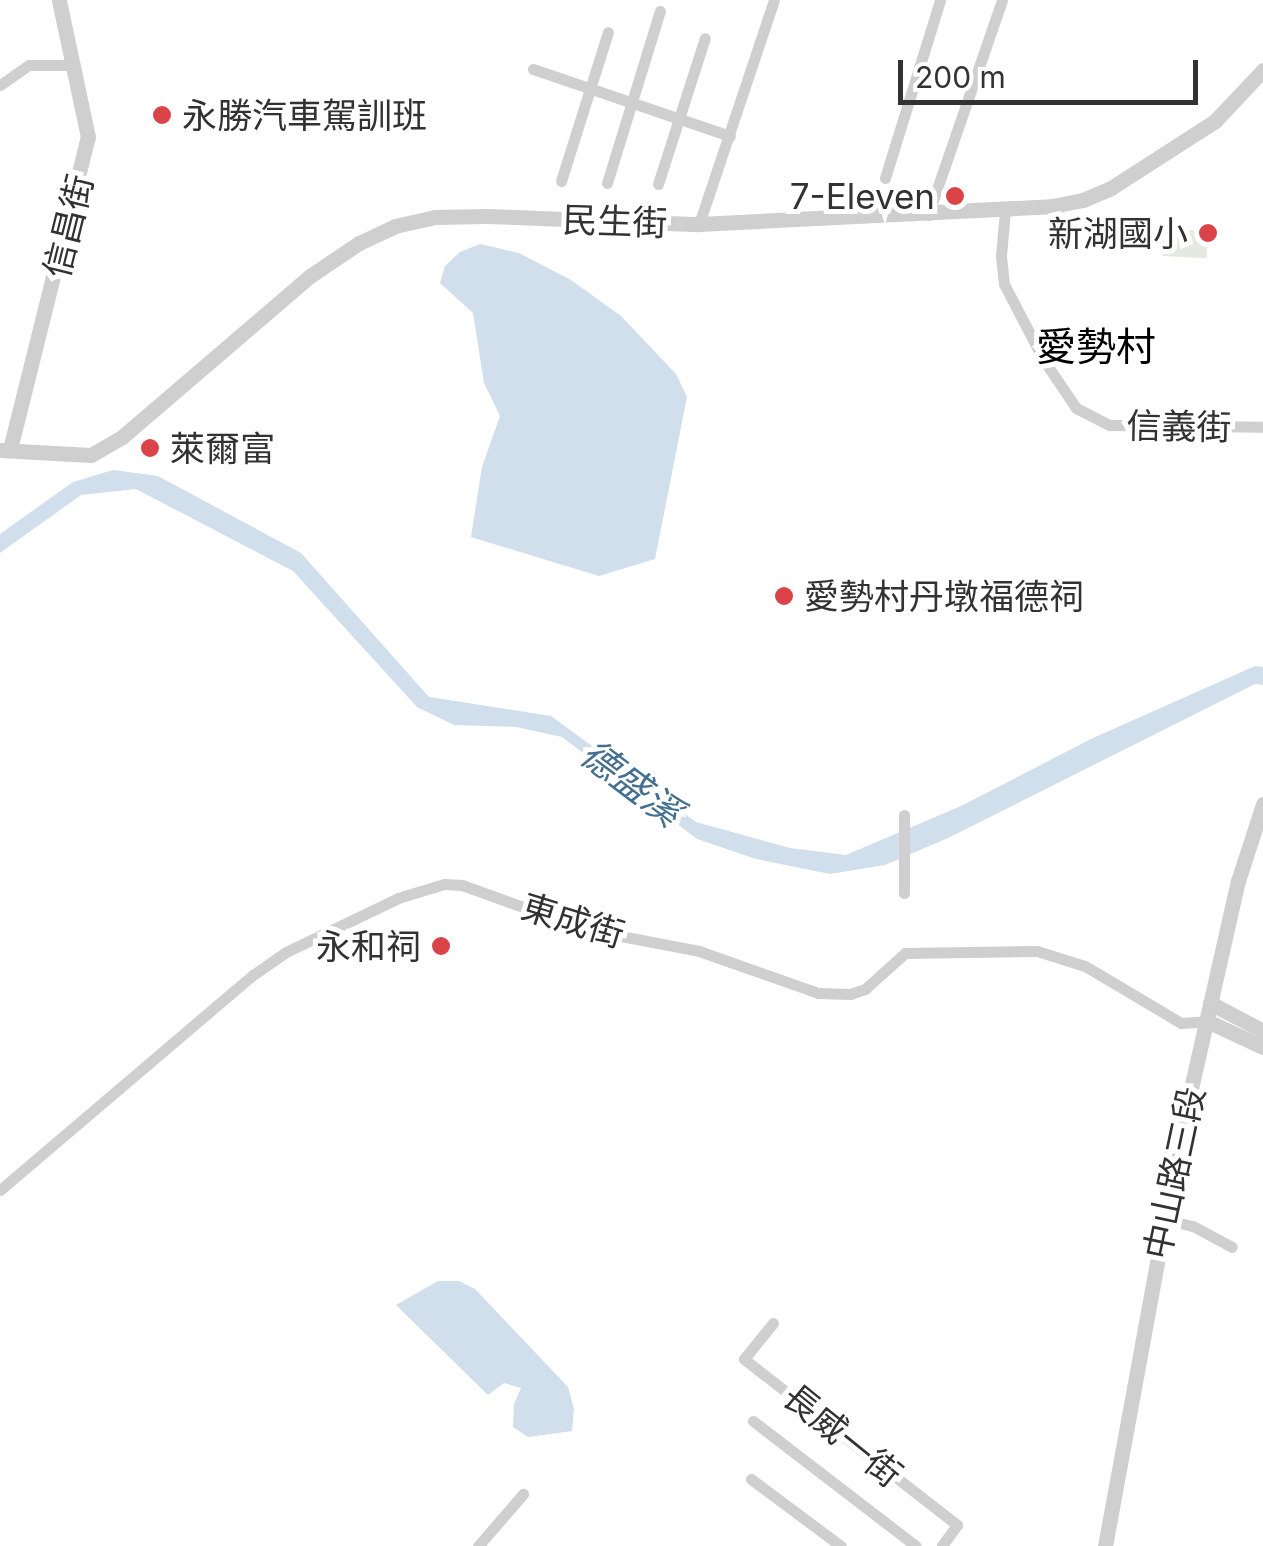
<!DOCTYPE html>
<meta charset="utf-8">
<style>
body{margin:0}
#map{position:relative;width:1263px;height:1546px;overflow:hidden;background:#fff;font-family:Inter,"Noto Sans TC",sans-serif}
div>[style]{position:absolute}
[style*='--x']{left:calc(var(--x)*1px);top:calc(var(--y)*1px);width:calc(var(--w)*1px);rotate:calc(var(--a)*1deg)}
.green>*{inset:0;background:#e4eadf;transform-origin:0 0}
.water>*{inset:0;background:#d0dfeb}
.minor>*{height:11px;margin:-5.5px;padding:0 5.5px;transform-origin:5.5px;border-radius:5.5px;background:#cfcfcf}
.tertiary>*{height:15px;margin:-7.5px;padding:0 7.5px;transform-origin:7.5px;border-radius:7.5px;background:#cfcfcf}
.dots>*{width:28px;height:28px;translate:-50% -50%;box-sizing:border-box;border:5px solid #fff;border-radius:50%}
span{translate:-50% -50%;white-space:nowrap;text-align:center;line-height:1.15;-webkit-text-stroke:10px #fff;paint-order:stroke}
.poi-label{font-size:35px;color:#323232}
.left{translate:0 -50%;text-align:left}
.right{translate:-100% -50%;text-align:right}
.street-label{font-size:35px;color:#323232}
.water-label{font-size:38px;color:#446f90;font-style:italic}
.quarter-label{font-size:40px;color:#000}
.scale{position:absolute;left:898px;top:60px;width:300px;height:45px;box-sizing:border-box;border:5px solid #323232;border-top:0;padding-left:12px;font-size:30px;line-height:35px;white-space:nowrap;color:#323232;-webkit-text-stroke:8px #fff;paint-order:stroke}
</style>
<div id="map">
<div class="green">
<i style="left:1164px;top:229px;width:44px;height:27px;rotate:3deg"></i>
</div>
<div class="water">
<i style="clip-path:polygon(480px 244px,519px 253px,571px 280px,621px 316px,676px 374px,687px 397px,655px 559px,599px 576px,471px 537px,482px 467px,500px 416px,484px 383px,473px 313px,440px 283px,445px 266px,460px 252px)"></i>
<i style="clip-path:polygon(113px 470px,158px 476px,301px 553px,429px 697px,551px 716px,696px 822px,790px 848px,846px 855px,961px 806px,1093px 738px,1255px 666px,1263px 667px,1263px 685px,1255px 684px,948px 838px,885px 865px,830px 874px,756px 859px,697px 839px,562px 737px,516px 727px,454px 725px,417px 707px,293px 571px,136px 489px,81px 495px,0 553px,0 534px,73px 482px)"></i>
<i style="clip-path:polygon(438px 1281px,459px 1281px,475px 1289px,568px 1387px,574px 1409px,572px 1431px,528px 1437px,513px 1427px,514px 1404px,521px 1388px,504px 1383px,488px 1395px,396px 1305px)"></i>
</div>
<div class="minor">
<i style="--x:533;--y:69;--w:208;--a:18.8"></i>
<i style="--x:0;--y:85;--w:35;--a:-35"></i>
<i style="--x:29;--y:65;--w:45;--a:0"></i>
<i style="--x:885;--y:178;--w:186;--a:-72.8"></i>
<i style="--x:561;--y:181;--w:156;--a:-72.5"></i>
<i style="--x:607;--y:183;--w:180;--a:-72.9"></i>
<i style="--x:658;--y:184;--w:153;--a:-72.2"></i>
<i style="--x:1005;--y:211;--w:45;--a:95.1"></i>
<i style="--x:1001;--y:256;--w:28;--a:84"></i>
<i style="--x:1004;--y:284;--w:85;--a:62.5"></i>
<i style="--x:1043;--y:359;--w:59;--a:56"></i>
<i style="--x:1076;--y:408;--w:38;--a:27"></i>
<i style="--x:1110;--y:425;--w:153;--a:0.7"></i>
<i style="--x:928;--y:215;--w:227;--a:-71"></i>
<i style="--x:699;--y:224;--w:236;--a:-71.5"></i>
<i style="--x:904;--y:893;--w:78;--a:-90"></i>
<i style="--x:0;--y:1190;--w:332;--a:-40.4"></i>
<i style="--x:253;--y:975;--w:40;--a:-34.9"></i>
<i style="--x:286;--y:952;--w:124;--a:-25.7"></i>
<i style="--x:398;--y:898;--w:48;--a:-16.9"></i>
<i style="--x:444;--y:884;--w:18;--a:3"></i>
<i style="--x:462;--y:885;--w:130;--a:19.8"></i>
<i style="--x:584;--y:929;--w:117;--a:10.8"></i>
<i style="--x:699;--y:951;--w:126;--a:19.4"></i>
<i style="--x:818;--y:993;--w:32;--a:2"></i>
<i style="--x:850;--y:994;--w:16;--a:-18"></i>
<i style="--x:865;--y:989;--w:54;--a:-42"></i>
<i style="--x:905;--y:953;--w:132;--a:-0.9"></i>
<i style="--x:1037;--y:951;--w:50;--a:17.4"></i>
<i style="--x:1085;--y:966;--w:112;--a:30.7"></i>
<i style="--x:1181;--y:1023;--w:26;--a:-4"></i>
<i style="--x:1164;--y:1219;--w:30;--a:14"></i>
<i style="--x:1193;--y:1226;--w:44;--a:28.3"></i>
<i style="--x:773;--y:1323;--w:46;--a:128.9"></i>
<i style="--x:744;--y:1359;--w:270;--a:37.9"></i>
<i style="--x:957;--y:1525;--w:26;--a:126"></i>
<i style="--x:753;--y:1421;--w:205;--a:37.5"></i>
<i style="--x:751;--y:1479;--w:112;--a:36.7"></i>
<i style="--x:478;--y:1546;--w:69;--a:-49.1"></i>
</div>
<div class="tertiary">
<i style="--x:10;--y:449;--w:322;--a:-76"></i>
<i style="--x:88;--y:137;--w:140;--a:-102"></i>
<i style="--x:0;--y:450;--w:91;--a:3.1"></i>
<i style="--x:91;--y:455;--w:36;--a:-30"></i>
<i style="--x:122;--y:437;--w:248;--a:-40.6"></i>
<i style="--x:310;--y:276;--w:59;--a:-34"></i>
<i style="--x:359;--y:243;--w:40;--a:-25"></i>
<i style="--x:395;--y:226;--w:41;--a:-12.7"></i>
<i style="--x:435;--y:217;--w:52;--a:-1.1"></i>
<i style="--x:487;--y:216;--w:212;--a:2.2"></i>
<i style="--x:699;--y:224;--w:353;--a:-2.9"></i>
<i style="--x:1052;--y:206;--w:32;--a:-11"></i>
<i style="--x:1083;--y:200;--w:30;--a:-23"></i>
<i style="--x:1111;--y:188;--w:124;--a:-32.8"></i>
<i style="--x:1215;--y:121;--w:70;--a:-46.7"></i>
<i style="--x:1210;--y:1003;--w:60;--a:27.8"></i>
<i style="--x:1207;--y:1021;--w:62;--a:24.9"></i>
<i style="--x:1105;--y:1546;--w:411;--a:-79.6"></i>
<i style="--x:1179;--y:1142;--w:268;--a:-77.3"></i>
<i style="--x:1238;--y:881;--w:81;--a:-72"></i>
</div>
<div class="dots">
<i style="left:162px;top:115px;background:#da4348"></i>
<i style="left:955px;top:196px;background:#da4348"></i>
<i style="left:1208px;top:233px;background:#da4348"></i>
<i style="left:150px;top:448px;background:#da4348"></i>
<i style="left:784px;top:596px;background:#da4348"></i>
<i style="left:441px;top:946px;background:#da4348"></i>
</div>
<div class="poi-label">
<span class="left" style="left:182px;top:115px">永勝汽車駕訓班</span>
<span class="right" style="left:935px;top:196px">7-Eleven</span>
<span class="right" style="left:1188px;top:233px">新湖國小</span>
<span class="left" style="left:170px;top:448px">萊爾富</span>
<span class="left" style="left:804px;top:596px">愛勢村丹墩福德祠</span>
<span class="right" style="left:421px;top:946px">永和祠</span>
</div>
<div class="street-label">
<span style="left:615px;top:221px;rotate:2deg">民生街</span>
<span style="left:68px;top:226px;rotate:-76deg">信昌街</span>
<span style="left:1179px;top:426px;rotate:1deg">信義街</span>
<span style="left:573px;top:920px;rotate:17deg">東成街</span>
<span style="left:1174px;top:1173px;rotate:-78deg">中山路三段</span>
<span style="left:843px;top:1435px;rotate:39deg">長威一街</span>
</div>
<div class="water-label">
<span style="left:631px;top:783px;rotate:37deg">德盛溪</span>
</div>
<div class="quarter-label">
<span style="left:1096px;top:347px">愛勢村</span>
</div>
<div class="scale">200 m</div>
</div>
